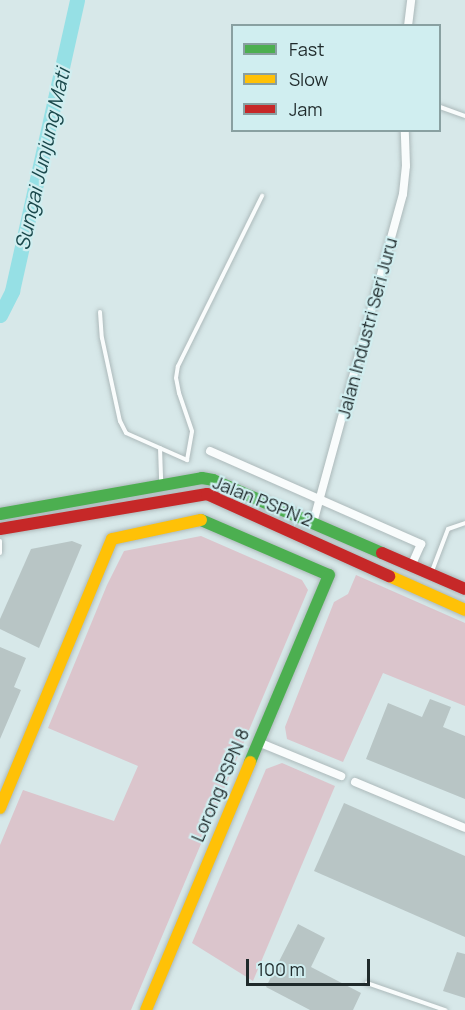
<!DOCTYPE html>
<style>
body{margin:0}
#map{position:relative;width:465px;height:1010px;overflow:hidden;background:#d7e8e9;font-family:Manrope,sans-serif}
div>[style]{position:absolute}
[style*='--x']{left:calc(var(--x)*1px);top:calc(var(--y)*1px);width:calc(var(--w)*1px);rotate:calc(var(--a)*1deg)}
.green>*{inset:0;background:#dbc5cc}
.river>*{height:15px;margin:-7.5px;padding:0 7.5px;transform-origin:7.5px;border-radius:7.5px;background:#96e0e5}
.building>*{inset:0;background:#b8c5c5}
.roads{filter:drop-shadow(0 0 2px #acb9ba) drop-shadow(0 0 2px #acb9ba)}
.lane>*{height:4px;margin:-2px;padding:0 2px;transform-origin:2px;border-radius:2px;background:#f9fcfc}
.street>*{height:8px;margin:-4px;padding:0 4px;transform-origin:4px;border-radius:4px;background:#f9fcfc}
.fast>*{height:12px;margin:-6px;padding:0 6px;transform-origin:6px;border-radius:6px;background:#4caf50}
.slow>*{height:12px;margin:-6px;padding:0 6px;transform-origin:6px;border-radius:6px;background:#ffc107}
.jam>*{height:12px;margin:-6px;padding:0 6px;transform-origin:6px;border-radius:6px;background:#c62828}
span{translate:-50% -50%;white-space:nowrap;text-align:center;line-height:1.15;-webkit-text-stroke:4.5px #d0eef0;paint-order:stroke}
.street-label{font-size:18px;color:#1f2a2b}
.water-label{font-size:20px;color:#1a484b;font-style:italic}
.legend{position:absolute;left:231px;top:24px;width:210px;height:108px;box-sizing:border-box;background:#d0eef0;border:2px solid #89a0a1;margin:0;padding:8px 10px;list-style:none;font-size:18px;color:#1f2a2b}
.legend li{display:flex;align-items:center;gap:12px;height:30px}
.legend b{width:30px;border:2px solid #89a0a1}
.scale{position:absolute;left:246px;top:959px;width:124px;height:27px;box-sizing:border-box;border:3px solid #1f2a2b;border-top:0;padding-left:8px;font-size:18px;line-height:21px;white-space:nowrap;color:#1f2a2b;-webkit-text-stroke:4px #d0eef0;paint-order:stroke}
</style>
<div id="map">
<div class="green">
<i style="clip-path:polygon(201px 536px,302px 580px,308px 590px,131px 1010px,0 1010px,0 845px,23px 790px,114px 821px,138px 766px,48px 728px,107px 585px,124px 551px)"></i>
<i style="clip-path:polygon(356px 575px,465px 623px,465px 706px,383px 673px,343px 762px,287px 739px,285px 727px,334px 602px,348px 594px)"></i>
<i style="clip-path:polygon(282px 763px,335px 786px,253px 981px,192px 943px,266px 769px)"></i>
</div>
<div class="river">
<i style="--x:0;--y:315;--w:27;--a:-63"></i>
<i style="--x:12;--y:291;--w:298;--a:-77.4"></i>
</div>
<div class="building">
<i style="clip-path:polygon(72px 541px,82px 545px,39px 648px,0 629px,0 619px,31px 549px)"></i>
<i style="clip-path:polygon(0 647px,26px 658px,14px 687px,21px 690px,0 739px)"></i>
<i style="clip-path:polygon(430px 699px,451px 707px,443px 727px,465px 736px,465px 799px,366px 759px,388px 703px,422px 717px)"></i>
<i style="clip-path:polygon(344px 803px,465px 856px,465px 937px,314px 871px)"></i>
<i style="clip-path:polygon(298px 924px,325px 938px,311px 967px,361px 993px,353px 1010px,310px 1010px,266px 987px)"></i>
<i style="clip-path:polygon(457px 952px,465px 954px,465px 998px,443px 991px)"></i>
</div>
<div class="roads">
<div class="lane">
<i style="--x:440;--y:107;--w:27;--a:20"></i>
<i style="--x:100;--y:312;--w:26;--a:86"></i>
<i style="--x:102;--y:338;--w:85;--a:77.8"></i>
<i style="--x:120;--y:421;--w:13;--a:63"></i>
<i style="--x:126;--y:433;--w:67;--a:23.9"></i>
<i style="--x:187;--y:460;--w:29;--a:-80"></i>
<i style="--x:192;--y:431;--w:40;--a:-108.9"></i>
<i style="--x:179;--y:393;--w:15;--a:-101"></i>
<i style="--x:176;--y:378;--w:12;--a:-81"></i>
<i style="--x:178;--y:366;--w:190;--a:-63.7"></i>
<i style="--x:160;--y:448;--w:35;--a:88"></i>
<i style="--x:0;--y:541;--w:12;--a:90"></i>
<i style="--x:432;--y:571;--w:45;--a:-69.1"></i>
<i style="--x:448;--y:529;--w:18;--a:-19"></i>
<i style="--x:367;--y:983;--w:83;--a:19.1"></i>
</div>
<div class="street">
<i style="--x:408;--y:26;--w:26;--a:-83"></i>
<i style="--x:210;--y:451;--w:231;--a:23.8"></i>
<i style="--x:421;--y:544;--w:24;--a:114"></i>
<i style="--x:313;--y:523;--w:341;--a:-74.7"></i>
<i style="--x:403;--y:194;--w:28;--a:-84"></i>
<i style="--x:406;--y:166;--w:36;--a:-92"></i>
<i style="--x:258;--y:742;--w:90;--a:22.3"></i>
<i style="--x:355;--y:782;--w:119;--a:22.7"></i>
</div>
<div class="fast">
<i style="--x:0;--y:514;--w:205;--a:-10.1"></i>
<i style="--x:202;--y:478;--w:11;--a:10"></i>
<i style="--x:213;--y:480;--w:184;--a:23.4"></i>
<i style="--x:201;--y:520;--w:139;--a:23.3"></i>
<i style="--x:329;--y:575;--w:203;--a:112.9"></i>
</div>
<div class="slow">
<i style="--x:389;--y:576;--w:83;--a:24.1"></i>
<i style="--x:0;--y:808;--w:291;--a:-67.4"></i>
<i style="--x:112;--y:539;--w:91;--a:-12.1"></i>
<i style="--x:146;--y:1010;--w:269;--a:-67.2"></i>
</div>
<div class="jam">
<i style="--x:0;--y:529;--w:210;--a:-9.6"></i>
<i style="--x:207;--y:494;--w:200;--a:24.3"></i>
<i style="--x:382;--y:553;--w:90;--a:23.4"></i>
</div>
</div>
<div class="street-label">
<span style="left:367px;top:328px;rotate:-75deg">Jalan Industri Seri Juru</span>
<span style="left:263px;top:501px;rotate:22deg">Jalan PSPN 2</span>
<span style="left:220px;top:785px;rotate:-67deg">Lorong PSPN 8</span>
</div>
<div class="water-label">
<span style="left:42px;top:159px;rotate:-77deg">Sungai Junjung Mati</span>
</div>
<ul class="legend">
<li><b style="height:8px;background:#4caf50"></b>Fast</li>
<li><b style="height:8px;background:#ffc107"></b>Slow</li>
<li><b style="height:8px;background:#c62828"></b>Jam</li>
</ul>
<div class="scale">100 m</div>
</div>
